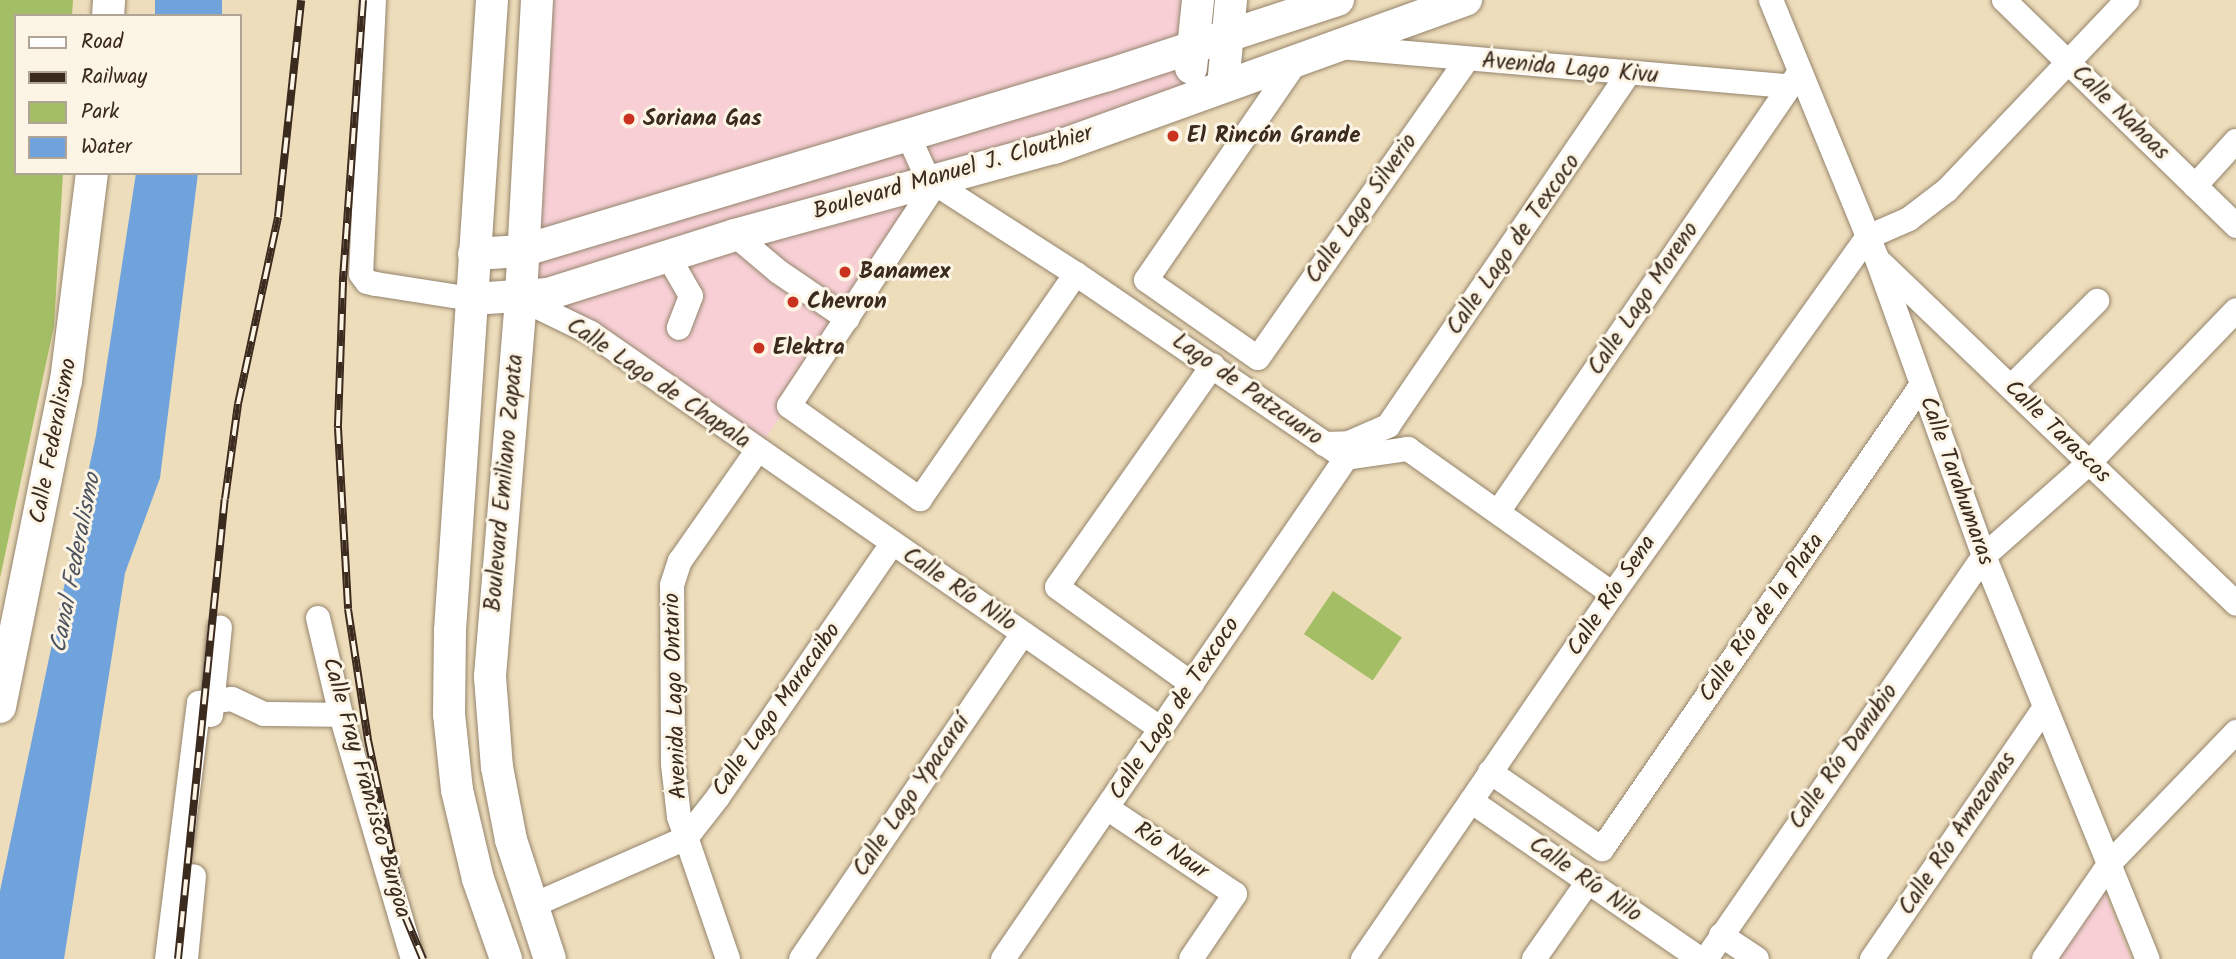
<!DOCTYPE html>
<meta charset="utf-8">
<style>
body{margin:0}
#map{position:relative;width:2236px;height:959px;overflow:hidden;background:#edb;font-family:Kalam,sans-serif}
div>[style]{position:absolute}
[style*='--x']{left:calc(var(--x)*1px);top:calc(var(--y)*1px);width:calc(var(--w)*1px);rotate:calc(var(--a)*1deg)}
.built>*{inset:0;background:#f7cfd5}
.green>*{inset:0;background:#a4be65;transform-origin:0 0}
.water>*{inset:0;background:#70a3db;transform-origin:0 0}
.roads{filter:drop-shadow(0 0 2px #94846c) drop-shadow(0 0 2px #94846c)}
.minor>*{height:24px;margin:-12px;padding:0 12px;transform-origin:12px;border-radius:12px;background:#fff}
.major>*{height:32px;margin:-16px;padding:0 16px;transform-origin:16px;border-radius:16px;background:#fff}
.rail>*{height:8px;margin-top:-4px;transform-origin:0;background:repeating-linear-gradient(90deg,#fcf5e5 0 16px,#3b2a1e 0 32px);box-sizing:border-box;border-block:2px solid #3b2a1e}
.dots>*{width:19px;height:19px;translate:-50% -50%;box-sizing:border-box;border:4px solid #fcf5e5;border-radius:50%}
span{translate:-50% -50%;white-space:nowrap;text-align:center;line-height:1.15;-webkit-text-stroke:6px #fcf5e5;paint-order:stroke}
.street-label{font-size:23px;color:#3b2a1e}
.poi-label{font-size:23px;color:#3b2a1e;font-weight:700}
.left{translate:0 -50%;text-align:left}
.water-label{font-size:24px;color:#4e5460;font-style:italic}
.legend{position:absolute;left:14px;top:14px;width:228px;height:161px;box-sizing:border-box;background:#fcf5e5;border:2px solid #afa495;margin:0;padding:9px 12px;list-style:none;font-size:21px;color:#3b2a1e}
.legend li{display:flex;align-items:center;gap:14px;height:35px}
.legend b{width:35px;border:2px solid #afa495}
</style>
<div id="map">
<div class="built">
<i style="clip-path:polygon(539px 0,1232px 0,1223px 86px,942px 176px,757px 451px,521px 299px)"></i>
<i style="clip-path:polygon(2102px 885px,2131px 959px,2053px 959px)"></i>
</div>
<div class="green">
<i style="clip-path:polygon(0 0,73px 0,72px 16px,16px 16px,16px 173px,63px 173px,54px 326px,0 578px)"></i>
<i style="left:1333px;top:591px;width:83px;height:52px;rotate:34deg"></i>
</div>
<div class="water">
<i style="left:155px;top:0;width:67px;height:16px"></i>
<i style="clip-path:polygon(136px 173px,198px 173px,160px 478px,125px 573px,64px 959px,0 959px,0 891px,96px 435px)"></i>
</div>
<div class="roads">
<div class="minor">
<i style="--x:374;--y:0;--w:274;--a:92.7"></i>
<i style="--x:361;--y:274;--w:10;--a:53"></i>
<i style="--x:367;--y:282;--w:9;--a:13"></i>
<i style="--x:376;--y:284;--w:97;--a:8.9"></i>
<i style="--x:1771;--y:0;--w:280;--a:67.7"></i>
<i style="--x:1877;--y:259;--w:316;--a:70.2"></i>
<i style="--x:1984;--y:556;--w:435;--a:67.9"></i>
<i style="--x:2004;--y:0;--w:324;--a:44.2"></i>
<i style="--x:1340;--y:47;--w:451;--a:5"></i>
<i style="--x:1298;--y:59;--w:268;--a:124.5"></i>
<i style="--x:1146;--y:280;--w:136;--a:34.9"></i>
<i style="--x:1258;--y:358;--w:364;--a:-55"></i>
<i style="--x:907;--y:133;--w:51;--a:65.5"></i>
<i style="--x:928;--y:179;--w:176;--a:32.7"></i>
<i style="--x:1076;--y:274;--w:327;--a:34.3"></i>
<i style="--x:1346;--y:458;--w:63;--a:-8.3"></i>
<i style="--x:1408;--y:449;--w:251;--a:35.3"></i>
<i style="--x:936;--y:183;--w:267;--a:123.4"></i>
<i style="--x:789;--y:406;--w:161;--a:35.4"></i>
<i style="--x:920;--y:499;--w:274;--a:-55.3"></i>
<i style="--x:2195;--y:186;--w:61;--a:-47.7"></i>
<i style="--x:735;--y:235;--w:57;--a:40.1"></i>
<i style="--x:779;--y:272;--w:83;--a:34.3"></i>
<i style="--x:668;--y:256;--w:46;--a:60.1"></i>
<i style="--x:691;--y:296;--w:34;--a:111"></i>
<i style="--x:1881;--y:263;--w:492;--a:43.8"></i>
<i style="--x:521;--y:299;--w:78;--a:25.9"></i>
<i style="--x:591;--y:333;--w:694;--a:34.79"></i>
<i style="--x:2011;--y:387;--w:122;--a:-45"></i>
<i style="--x:1324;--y:444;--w:25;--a:-2"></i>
<i style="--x:1349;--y:443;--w:43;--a:-23.6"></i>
<i style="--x:1388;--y:426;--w:425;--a:-55.7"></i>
<i style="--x:1498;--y:512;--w:532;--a:-55.56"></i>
<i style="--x:318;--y:618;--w:100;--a:76.7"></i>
<i style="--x:341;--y:715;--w:254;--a:73.6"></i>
<i style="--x:1192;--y:684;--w:166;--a:-144.3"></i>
<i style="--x:1057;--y:587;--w:271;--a:-54.9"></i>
<i style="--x:211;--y:715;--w:88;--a:-84.2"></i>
<i style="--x:1490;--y:772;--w:136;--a:34.5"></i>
<i style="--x:1602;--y:849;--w:562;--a:-55.43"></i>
<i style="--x:1471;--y:801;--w:278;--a:34.6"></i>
<i style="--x:1107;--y:808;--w:154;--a:33.9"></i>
<i style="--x:1235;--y:894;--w:78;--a:124.1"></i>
<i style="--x:529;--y:907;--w:171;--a:-23.7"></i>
<i style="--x:686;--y:838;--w:52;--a:-52"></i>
<i style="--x:718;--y:797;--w:307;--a:-55.5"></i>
<i style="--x:1721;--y:935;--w:43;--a:33.7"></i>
<i style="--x:167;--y:959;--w:258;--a:-82.9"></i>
<i style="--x:199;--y:703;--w:33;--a:-7"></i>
<i style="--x:232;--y:699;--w:35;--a:25"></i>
<i style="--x:264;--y:714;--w:77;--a:0.7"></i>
<i style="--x:186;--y:959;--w:83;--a:-84.5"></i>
<i style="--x:728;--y:959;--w:150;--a:-109"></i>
<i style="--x:679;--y:817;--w:53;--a:-96.5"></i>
<i style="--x:673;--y:764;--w:179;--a:-90.3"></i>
<i style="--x:672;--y:585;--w:25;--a:-72"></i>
<i style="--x:680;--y:561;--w:134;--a:-55"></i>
<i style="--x:801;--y:959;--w:394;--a:-55.7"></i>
<i style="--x:1003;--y:959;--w:607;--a:-55.6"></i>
<i style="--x:1363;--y:959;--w:442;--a:-55.6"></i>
<i style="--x:1613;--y:594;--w:439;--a:-54.5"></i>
<i style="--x:1868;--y:237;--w:45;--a:-23.7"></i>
<i style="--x:1909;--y:219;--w:48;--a:-37.3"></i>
<i style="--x:1947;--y:190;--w:262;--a:-46.5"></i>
<i style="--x:1534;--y:959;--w:94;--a:-55"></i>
<i style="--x:1706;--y:959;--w:490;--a:-55.4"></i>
<i style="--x:1984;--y:556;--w:140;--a:-41.5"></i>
<i style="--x:2089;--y:463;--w:212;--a:-46.1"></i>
<i style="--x:1872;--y:959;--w:303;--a:-55.5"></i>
<i style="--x:2044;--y:959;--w:116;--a:-55.5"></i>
<i style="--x:2110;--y:863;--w:182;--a:-46.1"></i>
</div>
<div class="major">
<i style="--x:492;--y:0;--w:632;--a:93.81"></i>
<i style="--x:450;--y:631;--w:83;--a:90.7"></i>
<i style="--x:449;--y:714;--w:76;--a:84"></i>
<i style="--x:457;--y:790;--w:91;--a:76.7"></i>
<i style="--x:478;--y:879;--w:85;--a:70.7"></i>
<i style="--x:537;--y:0;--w:299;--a:93.1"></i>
<i style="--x:521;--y:299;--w:379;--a:94.7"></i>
<i style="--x:490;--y:677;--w:90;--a:85.6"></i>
<i style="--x:497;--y:767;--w:74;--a:79.1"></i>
<i style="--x:511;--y:840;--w:125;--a:71.9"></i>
<i style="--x:108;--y:16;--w:16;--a:-86"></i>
<i style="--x:1191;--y:68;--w:68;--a:-84.1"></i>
<i style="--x:1223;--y:86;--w:86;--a:-84.7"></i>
<i style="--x:474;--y:254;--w:48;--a:-3.6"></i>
<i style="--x:522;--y:251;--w:612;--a:-16.72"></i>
<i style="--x:1108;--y:75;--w:242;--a:-18.1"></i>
<i style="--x:472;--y:299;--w:76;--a:-3.8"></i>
<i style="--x:548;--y:294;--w:196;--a:-17.5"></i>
<i style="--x:735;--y:235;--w:331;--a:-15.3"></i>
<i style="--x:1054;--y:148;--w:438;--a:-19.8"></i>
<i style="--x:0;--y:707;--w:333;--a:-78.6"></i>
<i style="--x:66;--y:381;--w:210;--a:-82.9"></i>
</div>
</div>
<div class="rail">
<i style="--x:363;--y:0;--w:283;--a:94.1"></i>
<i style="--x:343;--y:282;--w:146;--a:92"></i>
<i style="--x:338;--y:428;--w:181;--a:86.8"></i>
<i style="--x:348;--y:609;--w:133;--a:81.3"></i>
<i style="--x:368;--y:740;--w:180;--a:78.1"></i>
<i style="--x:405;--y:916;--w:47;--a:67.3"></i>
<i style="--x:178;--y:959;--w:462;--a:-84.2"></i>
<i style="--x:225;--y:499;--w:96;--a:-82.2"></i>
<i style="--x:238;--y:404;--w:191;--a:-77.9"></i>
<i style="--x:278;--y:217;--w:218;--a:-83.9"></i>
</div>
<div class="dots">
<i style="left:629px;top:119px;background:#c8321e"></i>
<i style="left:1173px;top:136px;background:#c8321e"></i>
<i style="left:845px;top:272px;background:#c8321e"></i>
<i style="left:793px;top:302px;background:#c8321e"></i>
<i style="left:759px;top:348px;background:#c8321e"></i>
</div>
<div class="street-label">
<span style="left:1570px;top:69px;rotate:5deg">Avenida Lago Kivu</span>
<span style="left:2120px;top:113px;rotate:44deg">Calle Nahoas</span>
<span style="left:953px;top:173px;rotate:-16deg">Boulevard Manuel J. Clouthier</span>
<span style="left:1362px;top:209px;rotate:-55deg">Calle Lago Silverio</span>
<span style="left:1514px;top:245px;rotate:-55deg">Calle Lago de Texcoco</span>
<span style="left:1644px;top:299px;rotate:-56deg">Calle Lago Moreno</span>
<span style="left:658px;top:384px;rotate:34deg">Calle Lago de Chapala</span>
<span style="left:1247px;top:390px;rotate:35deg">Lago de Patzcuaro</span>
<span style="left:2057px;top:432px;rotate:44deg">Calle Tarascos</span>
<span style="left:54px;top:441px;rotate:-79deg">Calle Federalismo</span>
<span style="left:1956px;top:481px;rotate:70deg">Calle Tarahumaras</span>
<span style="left:505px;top:483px;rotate:-85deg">Boulevard Emiliano Zapata</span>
<span style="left:959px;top:590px;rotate:34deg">Calle Río Nilo</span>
<span style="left:1612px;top:596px;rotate:-56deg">Calle Río Sena</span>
<span style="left:1762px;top:618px;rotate:-55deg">Calle Río de la Plata</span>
<span style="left:676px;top:696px;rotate:-92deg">Avenida Lago Ontario</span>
<span style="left:1175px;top:709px;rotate:-56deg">Calle Lago de Texcoco</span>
<span style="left:777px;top:710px;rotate:-55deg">Calle Lago Maracaibo</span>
<span style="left:1844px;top:757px;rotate:-55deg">Calle Río Danubio</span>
<span style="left:366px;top:788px;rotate:74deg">Calle Fray Francisco Burgoa</span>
<span style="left:912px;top:796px;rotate:-56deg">Calle Lago Ypacaraí</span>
<span style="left:1958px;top:834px;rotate:-56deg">Calle Río Amazonas</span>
<span style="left:1171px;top:851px;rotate:34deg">Río Naur</span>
<span style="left:1585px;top:880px;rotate:35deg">Calle Río Nilo</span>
</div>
<div class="poi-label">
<span class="left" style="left:643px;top:119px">Soriana Gas</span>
<span class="left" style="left:1187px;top:136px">El Rincón Grande</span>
<span class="left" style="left:859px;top:272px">Banamex</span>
<span class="left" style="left:807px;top:302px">Chevron</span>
<span class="left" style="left:773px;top:348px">Elektra</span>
</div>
<div class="water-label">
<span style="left:76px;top:563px;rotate:-79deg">Canal Federalismo</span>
</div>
<ul class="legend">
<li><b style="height:9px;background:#fff"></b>Road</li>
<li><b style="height:9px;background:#3b2a1e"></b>Railway</li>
<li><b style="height:19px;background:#a4be65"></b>Park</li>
<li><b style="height:19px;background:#70a3db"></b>Water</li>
</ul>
</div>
